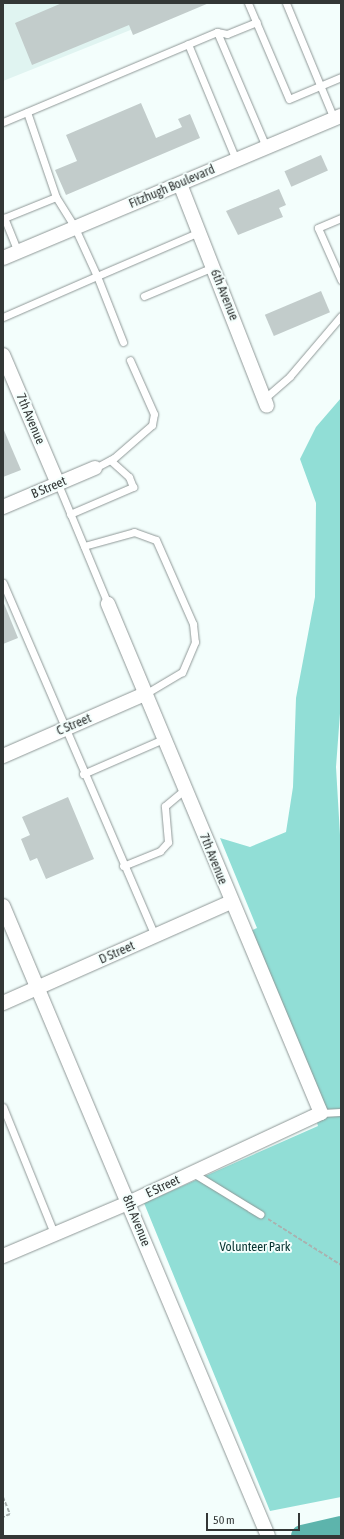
<!DOCTYPE html>
<style>
body{margin:0}
#map{position:relative;width:344px;height:1539px;overflow:hidden;background:#f3fefc;font-family:"Asap Condensed",sans-serif}
div>[style]{position:absolute}
[style*='--x']{left:calc(var(--x)*1px);top:calc(var(--y)*1px);width:calc(var(--w)*1px);rotate:calc(var(--a)*1deg)}
.built>*{inset:0;background:#e0f4f1}
.green>*{inset:0;background:#91ded6}
.river>*{height:22px;margin:-11px;padding:0 11px;transform-origin:11px;border-radius:11px;background:#5db4ac}
.building>*{inset:0;background:#c2cccb;transform-origin:0 0}
.path>*{height:2px;margin-top:-1px;transform-origin:0;background:repeating-linear-gradient(90deg,#a9b2b0 0 4px,transparent 0 6px)}
.roads{filter:drop-shadow(0 0 1px #8f9897) drop-shadow(0 0 1px #8f9897)}
.service>*{height:7px;margin:-3.5px;padding:0 3.5px;transform-origin:3.5px;border-radius:3.5px;background:#fff}
.minor>*{height:14px;margin:-7px;padding:0 7px;transform-origin:7px;border-radius:7px;background:#fff}
span{translate:-50% -50%;white-space:nowrap;text-align:center;line-height:1.15;-webkit-text-stroke:4px #f3fefc;paint-order:stroke}
.street-label{font-size:13px;color:#333736}
.park-label{font-size:13px;color:#093431}
.frame{position:absolute;inset:0;border:4px solid #333736;pointer-events:none}
.scale{position:absolute;left:206px;top:1513px;width:94px;height:18px;box-sizing:border-box;border:2px solid #333736;border-top:0;padding-left:5px;font-size:12px;line-height:14px;white-space:nowrap;color:#333736;-webkit-text-stroke:3px #f3fefc;paint-order:stroke}
</style>
<div id="map">
<div class="built">
<i style="clip-path:polygon(3px 3px,198px 3px,3px 81px)"></i>
</div>
<div class="green">
<i style="clip-path:polygon(341px 398px,341px 700px,336px 767px,341px 852px,341px 1497px,270px 1511px,144px 1203px,318px 1126px,309px 1096px,241px 935px,257px 928px,220px 838px,250px 847px,286px 832px,293px 787px,296px 698px,315px 597px,316px 503px,300px 459px,316px 427px)"></i>
</div>
<div class="river">
<i style="--x:302;--y:1536;--w:40;--a:-13"></i>
</div>
<div class="building">
<i style="clip-path:polygon(62px 3px,209px 3px,133px 35px,129px 25px,32px 65px,15px 23px)"></i>
<i style="clip-path:polygon(141px 103px,156px 138px,182px 127px,178px 119px,190px 114px,200px 138px,66px 195px,55px 170px,77px 161px,66px 135px)"></i>
<i style="left:321px;top:155px;width:17px;height:40px;rotate:66deg"></i>
<i style="clip-path:polygon(279px 189px,286px 205px,279px 208px,283px 217px,238px 235px,226px 211px)"></i>
<i style="left:321px;top:291px;width:23px;height:61px;rotate:67deg"></i>
<i style="clip-path:polygon(3px 428px,21px 470px,3px 477px)"></i>
<i style="clip-path:polygon(3px 601px,18px 638px,3px 644px)"></i>
<i style="clip-path:polygon(68px 797px,94px 859px,46px 879px,37px 858px,30px 861px,21px 839px,30px 835px,22px 817px)"></i>
</div>
<div class="path">
<i style="--x:268;--y:1219;--w:86;--a:32.2"></i>
<i style="--x:3;--y:1497;--w:18;--a:68"></i>
<i style="--x:10;--y:1514;--w:8;--a:157"></i>
</div>
<div class="roads">
<div class="service">
<i style="--x:248;--y:3;--w:104;--a:66.9"></i>
<i style="--x:289;--y:99;--w:56;--a:-22.9"></i>
<i style="--x:286;--y:3;--w:126;--a:67.5"></i>
<i style="--x:217;--y:32;--w:125;--a:66.9"></i>
<i style="--x:188;--y:44;--w:126;--a:67.5"></i>
<i style="--x:27;--y:112;--w:90;--a:71.2"></i>
<i style="--x:3;--y:122;--w:232;--a:-22.8"></i>
<i style="--x:217;--y:32;--w:10;--a:11"></i>
<i style="--x:227;--y:34;--w:32;--a:-22"></i>
<i style="--x:341;--y:218;--w:25;--a:157"></i>
<i style="--x:318;--y:228;--w:57;--a:66.1"></i>
<i style="--x:18;--y:252;--w:37;--a:-112"></i>
<i style="--x:4;--y:218;--w:56;--a:-22"></i>
<i style="--x:56;--y:197;--w:36;--a:58"></i>
<i style="--x:75;--y:228;--w:53;--a:65.4"></i>
<i style="--x:97;--y:276;--w:111;--a:-23.3"></i>
<i style="--x:144;--y:296;--w:75;--a:-22.8"></i>
<i style="--x:3;--y:317;--w:103;--a:-23.6"></i>
<i style="--x:97;--y:276;--w:71;--a:68.5"></i>
<i style="--x:265;--y:398;--w:33;--a:-41"></i>
<i style="--x:290;--y:376;--w:79;--a:-49.6"></i>
<i style="--x:95;--y:468;--w:21;--a:-28"></i>
<i style="--x:114;--y:458;--w:50;--a:-41"></i>
<i style="--x:152;--y:425;--w:11;--a:-80"></i>
<i style="--x:154;--y:414;--w:59;--a:-114"></i>
<i style="--x:58;--y:484;--w:130;--a:67.4"></i>
<i style="--x:70;--y:514;--w:69;--a:-23.2"></i>
<i style="--x:133;--y:487;--w:11;--a:-112"></i>
<i style="--x:129;--y:477;--w:25;--a:-138"></i>
<i style="--x:84;--y:546;--w:52;--a:-15.6"></i>
<i style="--x:134;--y:532;--w:23;--a:20"></i>
<i style="--x:156;--y:540;--w:92;--a:66.2"></i>
<i style="--x:193;--y:624;--w:18;--a:84"></i>
<i style="--x:195;--y:642;--w:33;--a:113"></i>
<i style="--x:182;--y:672;--w:43;--a:149.3"></i>
<i style="--x:3;--y:583;--w:384;--a:66.7"></i>
<i style="--x:83;--y:774;--w:87;--a:-23.6"></i>
<i style="--x:123;--y:866;--w:40;--a:-22"></i>
<i style="--x:160;--y:851;--w:12;--a:-48"></i>
<i style="--x:168;--y:842;--w:36;--a:-95"></i>
<i style="--x:165;--y:806;--w:25;--a:-40"></i>
<i style="--x:3;--y:1107;--w:139;--a:68"></i>
<i style="--x:321;--y:1113;--w:20;--a:-3"></i>
<i style="--x:193;--y:1173;--w:79;--a:31.5"></i>
</div>
<div class="minor">
<i style="--x:180;--y:184;--w:238;--a:68.6"></i>
<i style="--x:3;--y:258;--w:367;--a:-22.8"></i>
<i style="--x:3;--y:355;--w:140;--a:66.9"></i>
<i style="--x:3;--y:507;--w:100;--a:-23"></i>
<i style="--x:3;--y:756;--w:155;--a:-23.6"></i>
<i style="--x:3;--y:906;--w:683;--a:67.19"></i>
<i style="--x:3;--y:1003;--w:249;--a:-23.9"></i>
<i style="--x:3;--y:1256;--w:136;--a:-23"></i>
<i style="--x:128;--y:1203;--w:213;--a:-25"></i>
<i style="--x:321;--y:1113;--w:552;--a:-112.71"></i>
</div>
</div>
<div class="street-label">
<span style="left:172px;top:187px;rotate:-23deg">Fitzhugh Boulevard</span>
<span style="left:224px;top:295px;rotate:68deg">6th Avenue</span>
<span style="left:30px;top:419px;rotate:67deg">7th Avenue</span>
<span style="left:49px;top:488px;rotate:-23deg">B Street</span>
<span style="left:74px;top:725px;rotate:-23deg">C Street</span>
<span style="left:213px;top:859px;rotate:68deg">7th Avenue</span>
<span style="left:117px;top:953px;rotate:-24deg">D Street</span>
<span style="left:163px;top:1187px;rotate:-25deg">E Street</span>
<span style="left:136px;top:1221px;rotate:68deg">8th Avenue</span>
</div>
<div class="park-label">
<span style="left:255px;top:1247px">Volunteer Park</span>
</div>
<div class="frame"></div>
<div class="scale">50 m</div>
</div>
